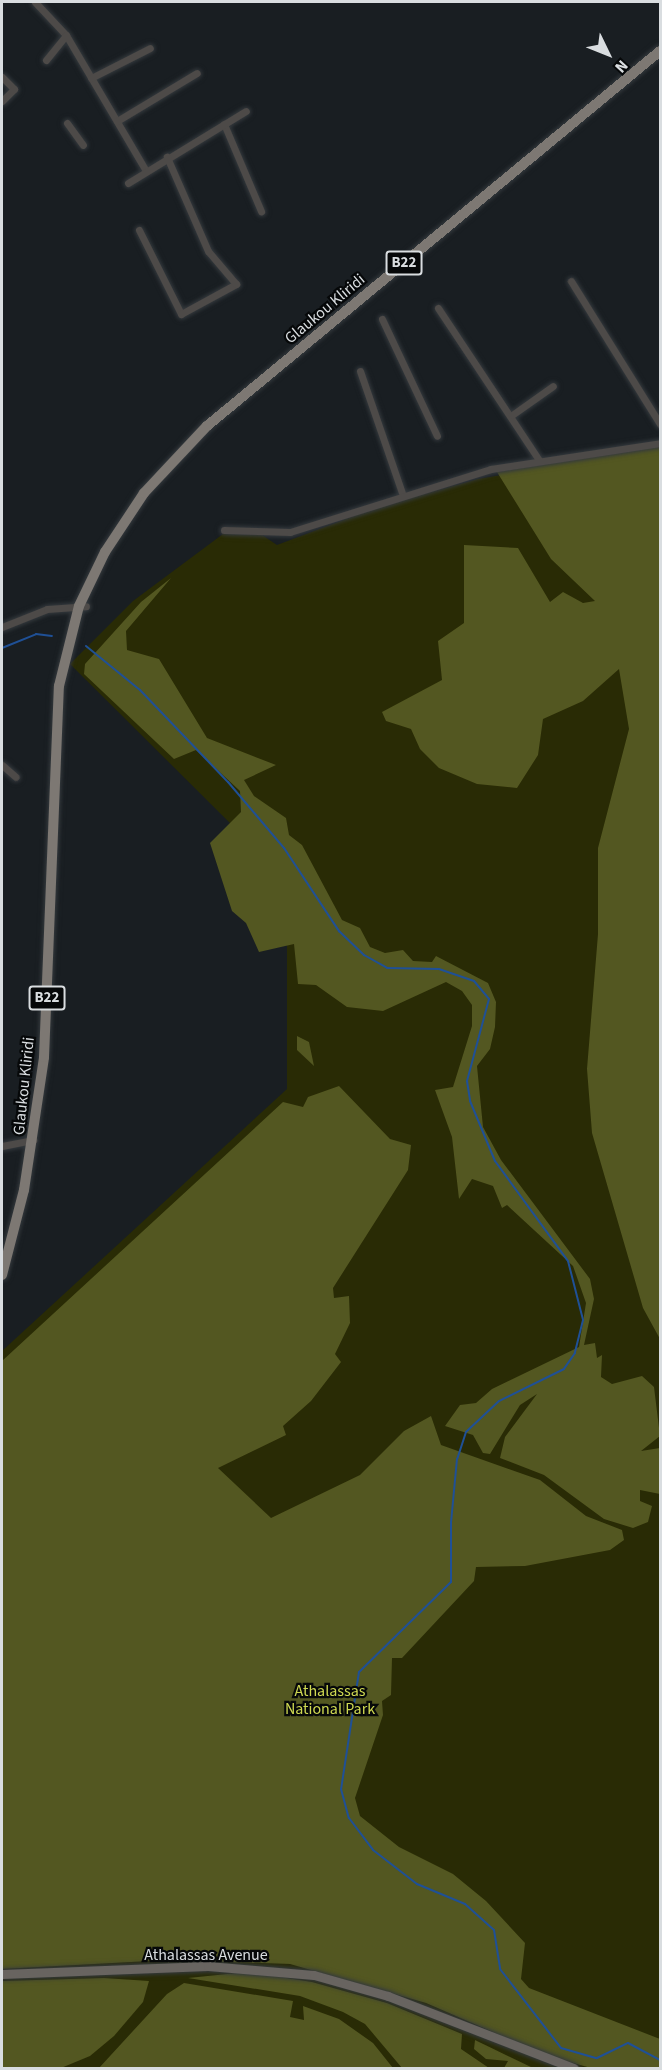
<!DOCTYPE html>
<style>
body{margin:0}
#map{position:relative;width:662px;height:2070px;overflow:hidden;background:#191e22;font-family:"Source Sans 3",sans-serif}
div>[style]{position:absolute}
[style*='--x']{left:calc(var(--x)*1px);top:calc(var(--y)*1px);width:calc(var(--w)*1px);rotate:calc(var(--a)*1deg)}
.green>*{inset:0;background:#292b05}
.forest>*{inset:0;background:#535721}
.stream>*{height:2px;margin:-1px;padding:0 1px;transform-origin:1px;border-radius:1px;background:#1f5096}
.roads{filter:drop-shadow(0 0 2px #34393d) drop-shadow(0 0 2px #34393d)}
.street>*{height:7px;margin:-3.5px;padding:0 3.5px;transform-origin:3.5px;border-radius:3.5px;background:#4d4a48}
.secondary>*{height:9px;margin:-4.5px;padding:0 4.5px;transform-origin:4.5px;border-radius:4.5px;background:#686460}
.primary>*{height:10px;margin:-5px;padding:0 5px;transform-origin:5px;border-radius:5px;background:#7d7873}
span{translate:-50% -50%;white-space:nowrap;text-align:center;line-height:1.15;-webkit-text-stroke:4.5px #060809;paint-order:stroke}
.shield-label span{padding:2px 4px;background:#060809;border:2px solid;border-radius:4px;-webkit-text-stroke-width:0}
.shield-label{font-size:15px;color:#d9dde0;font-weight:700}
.street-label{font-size:16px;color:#d9dde0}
.park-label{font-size:16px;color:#cfd952}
.frame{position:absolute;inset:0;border:3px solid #d9dde0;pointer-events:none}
.north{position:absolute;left:578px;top:24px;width:60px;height:60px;-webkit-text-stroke:4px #060809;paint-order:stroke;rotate:133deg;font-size:16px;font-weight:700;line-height:24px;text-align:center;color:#d9dde0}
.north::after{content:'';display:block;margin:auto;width:21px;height:27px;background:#d9dde0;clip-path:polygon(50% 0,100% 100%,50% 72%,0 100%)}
</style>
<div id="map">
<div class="green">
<i style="clip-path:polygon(660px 448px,660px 2068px,2px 2068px,2px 1351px,287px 1089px,287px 925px,237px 830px,70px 664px,133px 601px,223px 534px,262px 535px,277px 545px,378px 507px,478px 479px)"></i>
</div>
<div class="forest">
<i style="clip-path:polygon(660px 446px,660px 1339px,643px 1308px,592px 1133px,587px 1069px,598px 934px,598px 848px,629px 729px,619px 669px,583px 701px,543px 719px,538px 755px,517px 788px,477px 784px,439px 768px,420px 749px,411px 729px,386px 721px,382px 712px,442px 680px,438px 641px,464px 623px,464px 545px,518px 548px,550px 602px,563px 592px,583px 603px,595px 601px,551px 559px,497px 472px)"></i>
<i style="clip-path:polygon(171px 578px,126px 631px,127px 650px,159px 659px,207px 738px,276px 765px,244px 780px,254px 796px,286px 818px,289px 835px,302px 845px,342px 920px,360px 928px,370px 947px,385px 953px,403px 950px,413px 961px,432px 962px,436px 956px,488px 983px,496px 1002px,495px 1027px,490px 1049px,477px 1066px,483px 1127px,501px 1160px,590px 1279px,594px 1299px,584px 1345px,595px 1343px,597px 1358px,602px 1355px,601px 1377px,612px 1384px,642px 1376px,654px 1387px,660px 1436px,641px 1451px,660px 1448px,660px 1494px,640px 1490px,640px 1501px,652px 1506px,648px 1522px,633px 1528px,604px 1519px,544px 1475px,500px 1458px,505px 1437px,537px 1394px,520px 1405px,490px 1454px,483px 1453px,473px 1435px,445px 1426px,460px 1405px,476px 1403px,492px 1389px,579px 1347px,586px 1303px,573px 1266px,507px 1205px,502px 1208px,493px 1186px,472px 1179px,459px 1199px,452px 1137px,435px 1090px,453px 1087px,472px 1026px,472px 1005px,462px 991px,446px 982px,383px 1011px,347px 1007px,316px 985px,298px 984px,294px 944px,259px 952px,246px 923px,232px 911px,210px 843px,241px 812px,240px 791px,196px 750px,174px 759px,84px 674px,85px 664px,141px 602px)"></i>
<i style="clip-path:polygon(297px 1036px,309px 1042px,314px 1066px,297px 1050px)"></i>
<i style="clip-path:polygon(339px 1086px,390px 1139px,411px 1145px,408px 1170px,333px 1288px,334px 1298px,349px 1296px,350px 1323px,335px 1354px,341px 1362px,311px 1401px,283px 1426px,286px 1435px,218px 1468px,271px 1518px,360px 1475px,404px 1431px,431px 1416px,441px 1445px,540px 1480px,586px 1516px,622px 1530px,624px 1540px,610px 1550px,525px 1566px,476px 1567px,474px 1581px,402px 1658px,392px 1658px,391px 1695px,382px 1701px,383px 1715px,355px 1798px,360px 1816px,399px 1847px,453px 1874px,486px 1901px,525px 1943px,521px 1979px,529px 1988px,660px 2039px,660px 2068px,591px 2068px,548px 2056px,426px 2003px,290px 1964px,168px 1960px,2px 1969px,2px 1361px,283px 1102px,303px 1107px,308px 1097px)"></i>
<i style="clip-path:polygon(247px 1972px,312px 1982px,387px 2003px,462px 2034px,461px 2049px,489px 2068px,402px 2068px,365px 2024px,343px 2012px,300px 1996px,188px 1978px)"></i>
<i style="clip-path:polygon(104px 1978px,149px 1981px,143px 2002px,114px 2036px,90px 2056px,61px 2068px,2px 2068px,2px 1981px)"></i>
<i style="clip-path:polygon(184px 1983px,293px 2001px,290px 2017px,304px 2020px,303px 2006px,339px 2019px,373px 2043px,393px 2068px,99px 2068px,167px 1994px)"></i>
<i style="clip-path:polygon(475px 2040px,533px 2068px,504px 2068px,508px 2061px,486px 2059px,474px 2049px)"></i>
</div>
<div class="stream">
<i style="--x:86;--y:646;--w:70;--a:39.2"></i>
<i style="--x:140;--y:690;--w:127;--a:46.3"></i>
<i style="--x:228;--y:782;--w:87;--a:49.7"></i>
<i style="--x:284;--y:848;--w:100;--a:56.5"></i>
<i style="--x:339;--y:931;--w:35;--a:44"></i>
<i style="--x:364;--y:955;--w:26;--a:29"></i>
<i style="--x:387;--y:968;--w:52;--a:1.1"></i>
<i style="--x:439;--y:969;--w:37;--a:19"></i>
<i style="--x:474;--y:981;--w:23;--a:50"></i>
<i style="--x:489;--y:999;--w:85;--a:105"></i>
<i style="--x:467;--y:1081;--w:20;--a:81"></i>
<i style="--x:470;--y:1101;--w:65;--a:67.4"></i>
<i style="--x:495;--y:1161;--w:124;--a:53.9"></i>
<i style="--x:568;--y:1261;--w:61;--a:75.7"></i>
<i style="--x:583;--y:1320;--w:34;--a:104"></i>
<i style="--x:575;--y:1353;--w:19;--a:125"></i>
<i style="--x:564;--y:1369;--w:72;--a:153.8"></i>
<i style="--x:499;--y:1401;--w:45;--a:136.8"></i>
<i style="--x:466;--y:1432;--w:28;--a:108"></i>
<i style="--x:457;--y:1459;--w:63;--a:95.4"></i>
<i style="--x:451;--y:1522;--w:60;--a:90"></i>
<i style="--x:451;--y:1582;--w:129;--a:135.6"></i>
<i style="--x:359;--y:1672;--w:118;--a:98.7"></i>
<i style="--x:341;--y:1789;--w:30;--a:75"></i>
<i style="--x:349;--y:1818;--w:40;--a:53"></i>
<i style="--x:373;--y:1850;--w:56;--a:37.7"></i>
<i style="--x:417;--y:1884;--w:52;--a:22.6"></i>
<i style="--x:465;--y:1904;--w:39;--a:42"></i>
<i style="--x:494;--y:1930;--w:39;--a:81"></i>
<i style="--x:500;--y:1969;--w:100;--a:52.3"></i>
<i style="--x:561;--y:2048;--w:37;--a:16"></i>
<i style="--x:597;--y:2058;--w:34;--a:-26"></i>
<i style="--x:628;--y:2043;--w:36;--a:28"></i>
<i style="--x:2;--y:648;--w:37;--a:-22"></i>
<i style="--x:36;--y:634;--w:16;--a:7"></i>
</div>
<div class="roads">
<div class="street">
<i style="--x:35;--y:2;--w:45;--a:46.8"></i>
<i style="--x:66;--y:35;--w:156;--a:59.5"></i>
<i style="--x:46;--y:60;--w:32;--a:-51"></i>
<i style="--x:2;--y:77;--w:17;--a:45"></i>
<i style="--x:14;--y:89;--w:17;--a:135"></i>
<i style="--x:91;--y:78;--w:66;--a:-27"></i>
<i style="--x:117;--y:121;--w:93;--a:-31"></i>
<i style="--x:67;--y:123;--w:27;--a:54"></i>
<i style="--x:224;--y:124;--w:95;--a:67"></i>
<i style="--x:128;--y:183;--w:138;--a:-31.4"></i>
<i style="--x:139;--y:230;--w:94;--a:63.4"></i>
<i style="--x:181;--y:314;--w:63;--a:-28.6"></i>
<i style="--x:236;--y:284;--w:43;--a:-130.3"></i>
<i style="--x:208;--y:251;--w:103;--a:-113.6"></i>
<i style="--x:571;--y:281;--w:168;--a:58.1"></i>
<i style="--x:438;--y:308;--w:182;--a:56.4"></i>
<i style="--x:382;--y:319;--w:129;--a:64.8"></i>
<i style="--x:360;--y:371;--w:129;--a:71"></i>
<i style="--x:512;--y:415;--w:50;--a:-35.3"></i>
<i style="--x:224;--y:530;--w:66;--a:1.7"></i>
<i style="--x:290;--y:532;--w:211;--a:-17.4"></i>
<i style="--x:491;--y:469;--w:171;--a:-8.7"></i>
<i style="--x:2;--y:627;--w:48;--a:-21.8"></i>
<i style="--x:47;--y:609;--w:39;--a:-4"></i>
<i style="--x:2;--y:765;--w:18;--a:41"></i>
<i style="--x:2;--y:1146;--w:32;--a:-11"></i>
</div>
<div class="secondary">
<i style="--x:2;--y:1974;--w:206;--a:-2.2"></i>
<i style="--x:208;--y:1966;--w:106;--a:4.9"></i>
<i style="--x:314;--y:1975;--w:77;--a:15.8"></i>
<i style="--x:388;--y:1996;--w:199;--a:21.2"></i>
</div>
<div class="primary">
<i style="--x:2;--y:1275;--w:88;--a:-75.5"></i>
<i style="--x:24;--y:1190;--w:134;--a:-81.4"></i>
<i style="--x:44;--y:1057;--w:371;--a:-87.7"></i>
<i style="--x:59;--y:686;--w:82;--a:-76"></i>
<i style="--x:79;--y:606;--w:60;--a:-64.3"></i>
<i style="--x:105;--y:552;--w:71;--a:-56.5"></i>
<i style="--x:144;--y:493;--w:92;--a:-46.8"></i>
<i style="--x:207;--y:426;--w:588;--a:-39.62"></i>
</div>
</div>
<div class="shield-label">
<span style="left:404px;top:263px">B22</span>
<span style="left:47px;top:998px">B22</span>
</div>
<div class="street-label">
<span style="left:325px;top:309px;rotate:-40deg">Glaukou Kliridi</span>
<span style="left:24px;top:1086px;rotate:-84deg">Glaukou Kliridi</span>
<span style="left:206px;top:1955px">Athalassas Avenue</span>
</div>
<div class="park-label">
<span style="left:330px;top:1700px">Athalassas<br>National Park</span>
</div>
<div class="frame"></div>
<div class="north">N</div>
</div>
